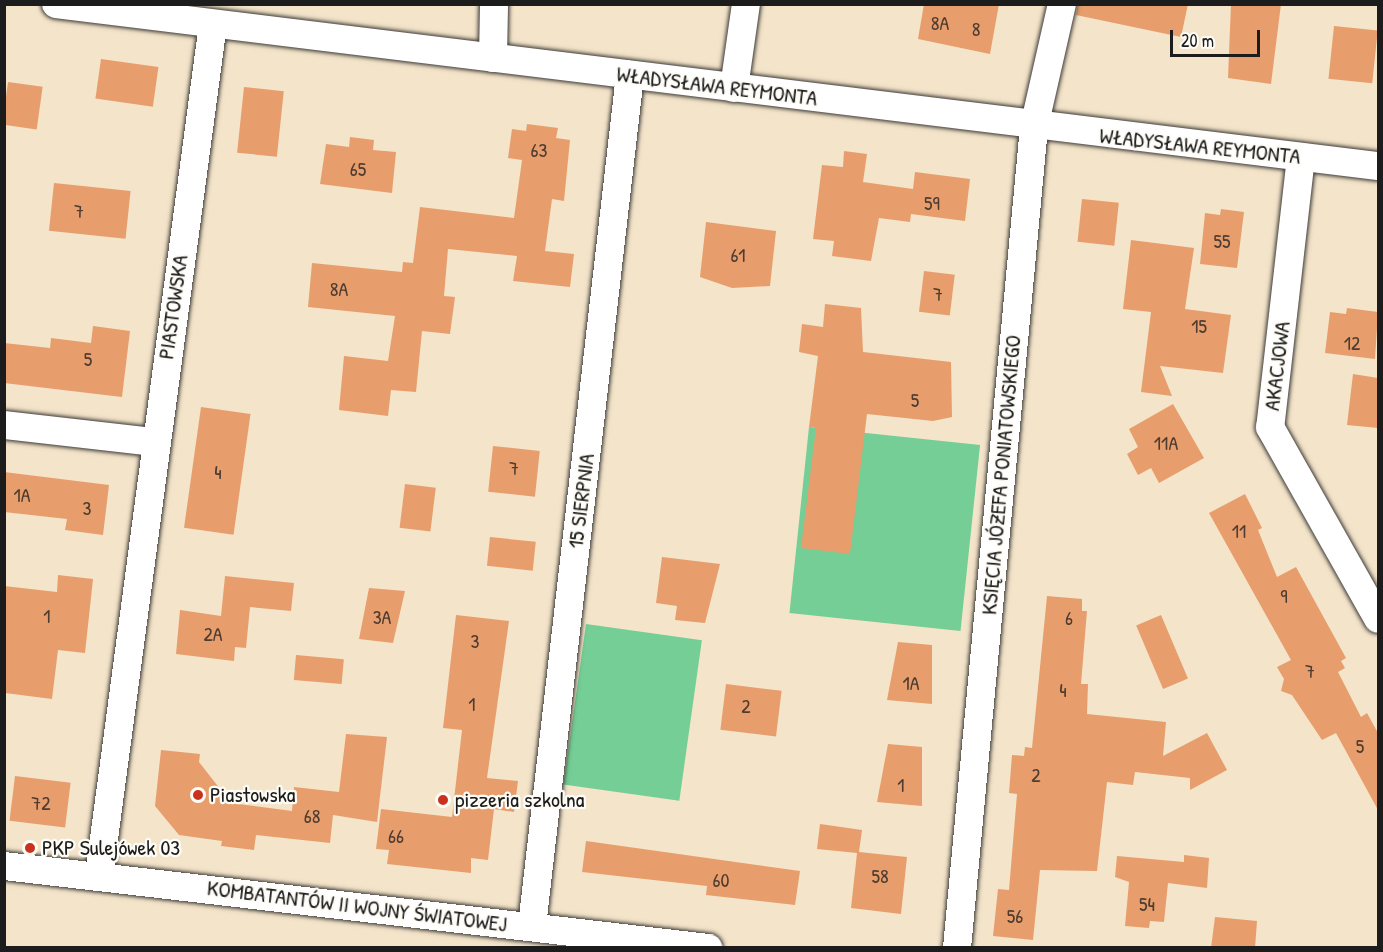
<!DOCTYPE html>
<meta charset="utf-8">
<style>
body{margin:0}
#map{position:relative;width:1383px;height:952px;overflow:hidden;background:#f4e4ca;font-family:"Patrick Hand",sans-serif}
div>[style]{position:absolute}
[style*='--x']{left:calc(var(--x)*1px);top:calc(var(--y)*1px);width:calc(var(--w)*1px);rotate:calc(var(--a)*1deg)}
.green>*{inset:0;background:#74ce95;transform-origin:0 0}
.building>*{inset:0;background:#e79e6c;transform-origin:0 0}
.roads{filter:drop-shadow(0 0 2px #3c3a36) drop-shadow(0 0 2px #3c3a36)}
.minor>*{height:28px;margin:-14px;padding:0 14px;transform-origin:14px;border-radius:14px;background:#fff}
.dots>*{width:16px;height:16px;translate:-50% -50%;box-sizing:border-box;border:3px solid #fdfcf7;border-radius:50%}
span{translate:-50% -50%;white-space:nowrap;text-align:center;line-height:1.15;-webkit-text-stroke:4.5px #fdfcf7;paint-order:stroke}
.number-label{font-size:20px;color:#4f3c30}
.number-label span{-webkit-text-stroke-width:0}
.street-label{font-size:22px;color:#1c1c1c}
.poi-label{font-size:22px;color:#1c1c1c}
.left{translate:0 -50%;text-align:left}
.frame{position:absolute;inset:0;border:6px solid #1c1c1c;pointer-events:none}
.scale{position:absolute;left:1170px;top:30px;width:90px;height:27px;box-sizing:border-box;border:3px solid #1c1c1c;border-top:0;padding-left:8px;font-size:18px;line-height:21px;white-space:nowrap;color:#1c1c1c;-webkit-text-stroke:4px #fdfcf7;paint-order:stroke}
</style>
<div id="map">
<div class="green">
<i style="left:809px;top:427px;width:172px;height:187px;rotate:6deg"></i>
<i style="left:586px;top:624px;width:117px;height:162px;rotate:8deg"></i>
</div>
<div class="building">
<i style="clip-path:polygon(924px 4px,999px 4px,990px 54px,918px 39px)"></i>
<i style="clip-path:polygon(1078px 4px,1188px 4px,1181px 37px,1076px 15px)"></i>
<i style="clip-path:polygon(1231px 4px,1281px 4px,1271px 84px,1228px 78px)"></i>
<i style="left:1334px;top:26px;width:44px;height:53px;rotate:6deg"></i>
<i style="left:101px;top:59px;width:58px;height:40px;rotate:8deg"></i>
<i style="left:8px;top:82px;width:35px;height:43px;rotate:8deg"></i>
<i style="left:244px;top:87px;width:40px;height:66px;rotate:6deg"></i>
<i style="clip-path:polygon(527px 124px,558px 128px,556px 138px,570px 140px,564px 201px,552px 199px,545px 251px,574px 254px,570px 287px,513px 281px,517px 256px,448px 249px,444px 296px,455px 297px,450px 334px,422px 331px,416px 392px,391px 390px,388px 416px,339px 410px,344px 356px,388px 361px,395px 316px,308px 307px,312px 263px,402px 272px,403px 262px,413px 263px,420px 207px,514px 218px,522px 160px,508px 158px,512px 129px,526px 131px)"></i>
<i style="clip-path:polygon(350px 137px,374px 140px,373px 150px,396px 152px,392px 193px,320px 184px,326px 144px,349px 147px)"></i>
<i style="clip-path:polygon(844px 151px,867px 154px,863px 182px,913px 189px,915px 172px,970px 179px,965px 221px,911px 214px,910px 222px,879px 218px,871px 261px,832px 256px,834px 241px,813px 239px,822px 165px,843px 167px)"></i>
<i style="left:54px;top:183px;width:77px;height:48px;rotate:6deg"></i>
<i style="left:1082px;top:199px;width:37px;height:43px;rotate:6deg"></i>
<i style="clip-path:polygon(1221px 209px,1244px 212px,1237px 268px,1200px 264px,1205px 213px,1220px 215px)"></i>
<i style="clip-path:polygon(706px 222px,776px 231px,770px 286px,732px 288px,700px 277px)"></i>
<i style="clip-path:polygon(1131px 240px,1194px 248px,1185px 309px,1231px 315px,1223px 373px,1160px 366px,1172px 396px,1141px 392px,1151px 312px,1123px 309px)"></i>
<i style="left:924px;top:271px;width:31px;height:41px;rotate:7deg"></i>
<i style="clip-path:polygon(825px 304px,861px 308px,863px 352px,951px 362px,952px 417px,933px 421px,867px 414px,850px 554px,801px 548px,816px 428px,809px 427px,818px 356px,799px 352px,802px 324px,823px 327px)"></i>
<i style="clip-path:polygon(1347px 308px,1378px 312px,1375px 359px,1325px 353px,1330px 312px,1346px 314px)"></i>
<i style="clip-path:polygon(93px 326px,130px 331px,122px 397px,4px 383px,4px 343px,50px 348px,51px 338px,91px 343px)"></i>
<i style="clip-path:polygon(1353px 374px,1378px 378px,1378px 428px,1347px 425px)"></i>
<i style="clip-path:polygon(1173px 404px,1204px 458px,1159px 483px,1151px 468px,1138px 475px,1127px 454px,1138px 447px,1129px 429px)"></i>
<i style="left:201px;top:407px;width:50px;height:122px;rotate:8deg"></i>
<i style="left:493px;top:446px;width:47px;height:46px;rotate:6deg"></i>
<i style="clip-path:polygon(4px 472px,109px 485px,103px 535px,65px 530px,67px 519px,4px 512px)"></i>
<i style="left:405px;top:484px;width:31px;height:44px;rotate:7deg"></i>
<i style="clip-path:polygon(1245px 494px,1262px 528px,1258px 530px,1277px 577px,1296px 567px,1346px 658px,1341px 661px,1345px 668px,1338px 672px,1361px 717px,1367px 713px,1378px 733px,1378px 810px,1336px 733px,1322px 740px,1292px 695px,1281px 691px,1284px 679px,1277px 667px,1291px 660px,1209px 513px)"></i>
<i style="left:490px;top:537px;width:46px;height:29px;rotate:6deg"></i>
<i style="clip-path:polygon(662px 557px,720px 564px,705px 623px,675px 620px,677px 606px,656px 603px)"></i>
<i style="clip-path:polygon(58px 575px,93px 579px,85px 653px,58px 650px,52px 699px,5px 693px,4px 586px,57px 592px)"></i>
<i style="clip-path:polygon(225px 576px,294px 583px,291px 611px,250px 607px,246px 648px,235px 647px,234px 661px,176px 654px,180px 610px,221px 616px)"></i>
<i style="clip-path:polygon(369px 588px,405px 591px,393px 643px,359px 639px)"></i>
<i style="clip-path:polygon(1047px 596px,1082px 599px,1082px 611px,1087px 611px,1081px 684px,1088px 684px,1087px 714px,1166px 722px,1163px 756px,1207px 733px,1227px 770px,1190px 790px,1190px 778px,1135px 772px,1133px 785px,1107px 782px,1097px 871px,1040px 870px,1033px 940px,993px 936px,998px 889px,1009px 890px,1017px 794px,1009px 793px,1012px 755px,1024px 756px,1025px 747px,1032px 748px)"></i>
<i style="clip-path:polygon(456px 615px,509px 621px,487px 778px,518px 781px,514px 812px,494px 809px,488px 860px,471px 858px,471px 873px,387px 864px,389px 850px,376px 849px,381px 809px,452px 817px,462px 730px,443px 728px)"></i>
<i style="left:1161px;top:615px;width:69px;height:27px;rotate:67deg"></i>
<i style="clip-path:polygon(898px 642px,932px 645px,932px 704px,887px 700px)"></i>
<i style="left:296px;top:655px;width:48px;height:25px;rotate:5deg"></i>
<i style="left:726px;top:684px;width:56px;height:46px;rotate:7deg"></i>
<i style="clip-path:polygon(346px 734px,387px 737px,377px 822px,333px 815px,330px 843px,256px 835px,254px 850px,221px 846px,222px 841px,179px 835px,155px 806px,161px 750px,200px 754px,199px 762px,231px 803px,292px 811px,294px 787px,339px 792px)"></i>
<i style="clip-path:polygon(888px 744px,922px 747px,922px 806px,877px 802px)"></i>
<i style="left:15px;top:776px;width:56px;height:45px;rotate:7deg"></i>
<i style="clip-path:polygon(820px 824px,862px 830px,859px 852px,907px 857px,901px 914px,851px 908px,857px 853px,817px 849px)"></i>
<i style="clip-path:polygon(586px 841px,800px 871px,795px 905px,706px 895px,707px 886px,582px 872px)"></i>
<i style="clip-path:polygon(1184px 855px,1209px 858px,1207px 888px,1168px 883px,1164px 922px,1150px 921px,1149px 928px,1125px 926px,1129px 882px,1115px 877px,1117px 856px,1184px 862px)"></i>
<i style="clip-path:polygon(1215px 917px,1257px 921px,1255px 948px,1211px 948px)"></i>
</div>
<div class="roads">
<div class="minor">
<i style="--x:56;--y:4;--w:1332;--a:6.99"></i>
<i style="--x:493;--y:58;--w:54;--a:-88.9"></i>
<i style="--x:734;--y:88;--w:85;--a:-81.9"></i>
<i style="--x:1301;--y:157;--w:272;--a:96.5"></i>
<i style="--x:1270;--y:427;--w:220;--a:60.6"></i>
<i style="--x:4;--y:425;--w:151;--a:6.5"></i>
<i style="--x:4;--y:866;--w:709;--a:6.64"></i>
<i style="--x:99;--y:876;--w:860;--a:-82.38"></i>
<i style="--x:532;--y:926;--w:857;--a:-83.43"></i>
<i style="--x:957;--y:948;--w:825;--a:-84.64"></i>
<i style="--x:1034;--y:127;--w:126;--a:-77.2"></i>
</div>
</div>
<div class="dots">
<i style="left:198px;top:795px;background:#c8321e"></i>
<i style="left:443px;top:800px;background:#c8321e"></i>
<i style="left:30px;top:848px;background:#c8321e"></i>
</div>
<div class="number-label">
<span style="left:940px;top:22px">8A</span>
<span style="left:976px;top:28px">8</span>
<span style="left:539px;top:149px">63</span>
<span style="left:358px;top:168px">65</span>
<span style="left:932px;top:202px">59</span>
<span style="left:79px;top:210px">7</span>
<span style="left:1222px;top:240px">55</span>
<span style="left:738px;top:254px">61</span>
<span style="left:339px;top:288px">8A</span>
<span style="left:938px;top:293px">7</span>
<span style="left:1199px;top:325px">15</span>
<span style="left:1352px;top:342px">12</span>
<span style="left:88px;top:358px">5</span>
<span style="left:915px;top:399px">5</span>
<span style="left:1166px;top:442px">11A</span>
<span style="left:514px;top:467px">7</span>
<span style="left:218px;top:471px">4</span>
<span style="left:22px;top:494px">1A</span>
<span style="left:87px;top:507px">3</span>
<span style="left:1239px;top:530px">11</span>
<span style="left:1284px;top:595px">9</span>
<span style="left:47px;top:615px">1</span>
<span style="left:382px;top:616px">3A</span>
<span style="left:1069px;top:617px">6</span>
<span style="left:213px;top:633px">2A</span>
<span style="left:475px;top:640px">3</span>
<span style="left:1310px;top:670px">7</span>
<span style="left:911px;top:682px">1A</span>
<span style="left:1063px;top:689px">4</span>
<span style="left:472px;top:703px">1</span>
<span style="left:746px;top:705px">2</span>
<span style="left:1360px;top:745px">5</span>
<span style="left:1036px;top:774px">2</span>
<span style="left:901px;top:784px">1</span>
<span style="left:41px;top:802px">72</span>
<span style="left:312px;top:815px">68</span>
<span style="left:396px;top:835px">66</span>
<span style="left:880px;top:875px">58</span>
<span style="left:721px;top:879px">60</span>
<span style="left:1147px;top:903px">54</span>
<span style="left:1015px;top:915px">56</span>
</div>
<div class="street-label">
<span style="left:717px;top:86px;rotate:7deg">WŁADYSŁAWA REYMONTA</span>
<span style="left:1200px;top:146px;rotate:6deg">WŁADYSŁAWA REYMONTA</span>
<span style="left:173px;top:307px;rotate:-82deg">PIASTOWSKA</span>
<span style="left:1277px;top:366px;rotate:-83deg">AKACJOWA</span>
<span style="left:1001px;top:475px;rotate:-85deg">KSIĘCIA JÓZEFA PONIATOWSKIEGO</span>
<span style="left:581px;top:501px;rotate:-83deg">15 SIERPNIA</span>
<span style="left:357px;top:906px;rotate:7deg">KOMBATANTÓW II WOJNY ŚWIATOWEJ</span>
</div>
<div class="poi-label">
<span class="left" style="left:210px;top:795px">Piastowska</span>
<span class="left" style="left:455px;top:800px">pizzeria szkolna</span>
<span class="left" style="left:42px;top:848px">PKP Sulejówek 03</span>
</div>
<div class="frame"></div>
<div class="scale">20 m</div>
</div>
